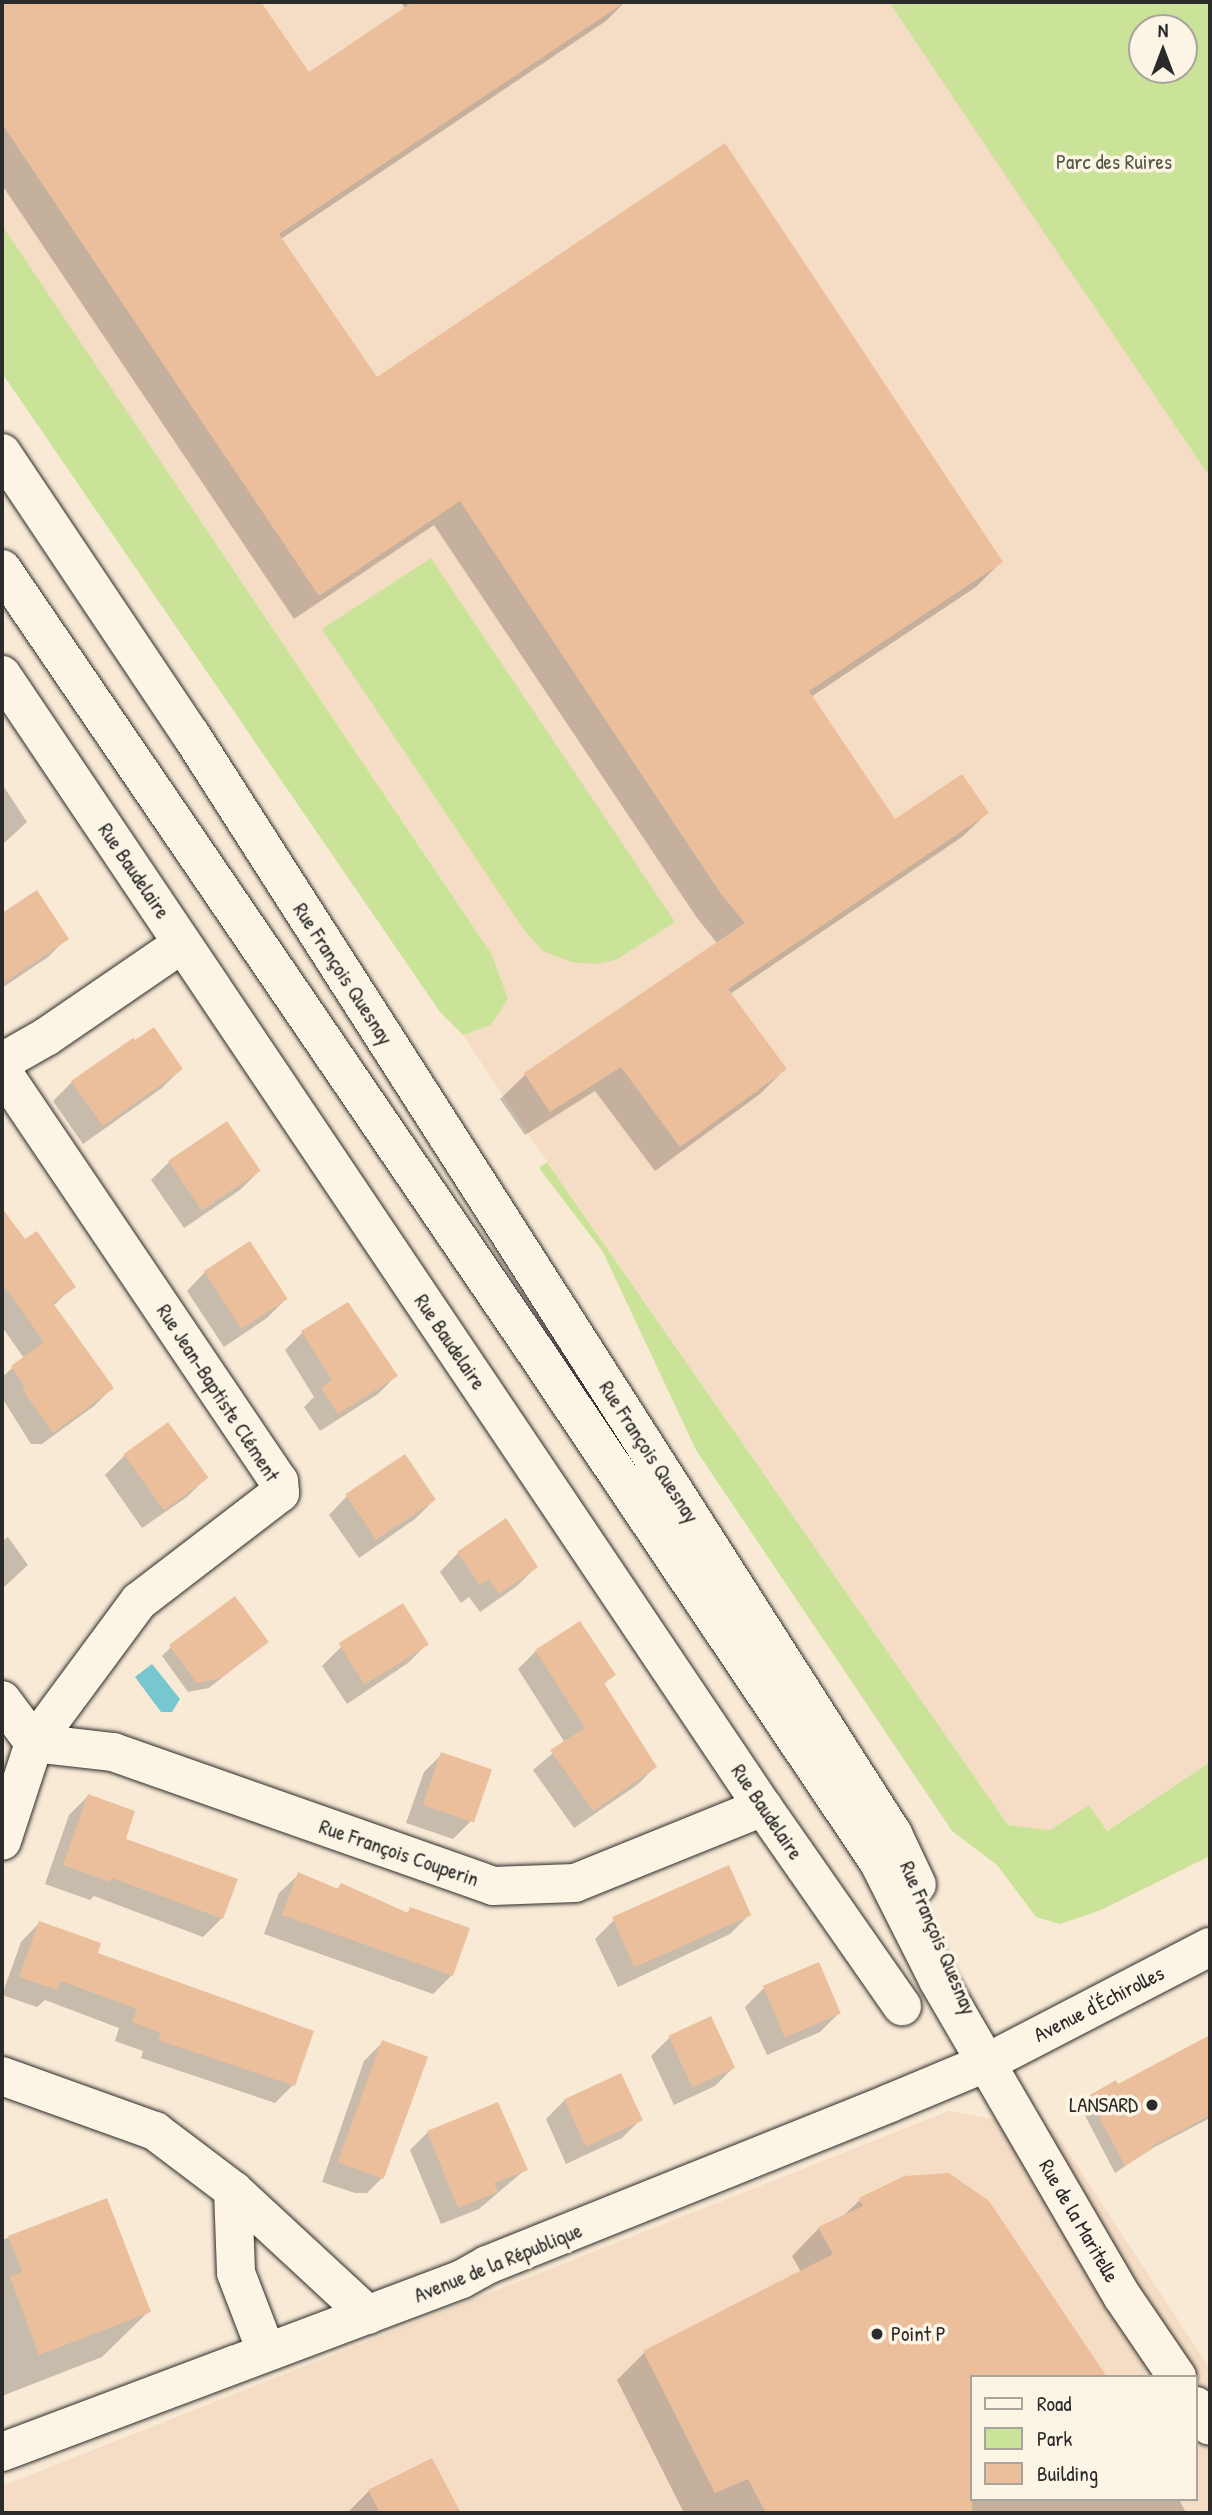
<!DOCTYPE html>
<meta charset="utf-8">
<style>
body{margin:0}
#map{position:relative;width:1212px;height:2515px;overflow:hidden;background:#f9ead6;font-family:"Patrick Hand",sans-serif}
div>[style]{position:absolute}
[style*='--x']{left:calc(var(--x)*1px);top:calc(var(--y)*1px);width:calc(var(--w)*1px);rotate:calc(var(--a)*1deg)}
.built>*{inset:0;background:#f5ddc5}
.green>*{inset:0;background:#cbe399}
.water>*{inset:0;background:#76c7cf}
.shadow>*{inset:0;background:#0003}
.building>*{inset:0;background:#ecbf9c;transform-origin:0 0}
.roads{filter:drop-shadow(0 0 2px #2b2b2b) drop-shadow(0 0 2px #2b2b2b)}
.street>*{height:38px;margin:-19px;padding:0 19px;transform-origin:19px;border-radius:19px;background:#fcf5e5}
.secondary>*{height:38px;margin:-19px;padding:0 19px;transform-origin:19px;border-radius:19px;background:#fcf5e5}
.dots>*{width:19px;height:19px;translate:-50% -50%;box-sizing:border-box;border:4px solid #fcf5e5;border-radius:50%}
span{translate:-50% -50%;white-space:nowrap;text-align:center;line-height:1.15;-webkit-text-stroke:7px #fcf5e5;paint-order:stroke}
.park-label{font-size:21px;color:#535946}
.street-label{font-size:21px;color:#2b2b2b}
.poi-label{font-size:21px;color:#2b2b2b}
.right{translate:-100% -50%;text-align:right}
.left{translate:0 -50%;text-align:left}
.frame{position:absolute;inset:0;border:4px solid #2b2b2b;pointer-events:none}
.legend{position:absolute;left:970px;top:2375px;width:228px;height:126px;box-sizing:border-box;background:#fcf5e5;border:2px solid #a8a49b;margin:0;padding:9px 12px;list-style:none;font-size:21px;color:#2b2b2b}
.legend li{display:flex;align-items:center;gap:14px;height:35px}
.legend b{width:35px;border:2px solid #a8a49b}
.north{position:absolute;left:1128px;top:14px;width:70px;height:70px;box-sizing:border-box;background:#fcf5e5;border:2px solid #a8a49b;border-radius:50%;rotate:0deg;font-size:19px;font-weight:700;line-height:28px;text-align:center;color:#2b2b2b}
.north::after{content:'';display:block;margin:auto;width:24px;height:32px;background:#2b2b2b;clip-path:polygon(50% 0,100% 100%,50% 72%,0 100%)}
</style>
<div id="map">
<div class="built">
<i style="clip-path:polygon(2px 2px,889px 2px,1210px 477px,1210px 1762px,1106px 1831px,1089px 1805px,1050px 1830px,1008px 1825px,528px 1134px,463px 1035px,491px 1025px,444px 883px,2px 225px)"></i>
<i style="clip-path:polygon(evenodd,949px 2111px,1054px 2130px,1210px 2369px,1210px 2513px,2px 2513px,2px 2486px,949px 2111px,972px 2377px,1196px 2377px,1196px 2499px,972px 2499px,972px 2377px)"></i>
</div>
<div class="green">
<i style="clip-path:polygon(evenodd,889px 2px,1210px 2px,1210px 477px,1028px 209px,889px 2px,1142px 28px,1184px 28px,1184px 70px,1142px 70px,1142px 28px)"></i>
<i style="clip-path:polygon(2px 225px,492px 955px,508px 999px,491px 1025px,463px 1035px,440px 1012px,2px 373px)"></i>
<i style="clip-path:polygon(431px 558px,675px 922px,616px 960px,596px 964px,571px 962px,543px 951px,524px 930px,322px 629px)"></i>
<i style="clip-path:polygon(547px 1162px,1008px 1825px,1050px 1830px,1089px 1805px,1107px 1831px,1210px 1762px,1210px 1856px,1101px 1910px,1060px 1924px,1036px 1917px,997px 1865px,952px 1831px,696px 1450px,603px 1252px,539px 1168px)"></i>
</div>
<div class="water">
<i style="clip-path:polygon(152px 1664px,180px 1699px,172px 1712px,161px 1712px,135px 1677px)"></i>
</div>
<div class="shadow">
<i style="clip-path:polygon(2px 2px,259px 2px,308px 74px,405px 9px,401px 2px,625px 2px,606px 21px,281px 239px,376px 380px,1001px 562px,976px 587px,811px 697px,895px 822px,987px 813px,962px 837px,730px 994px,785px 1069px,760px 1094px,655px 1171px,595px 1091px,525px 1135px,500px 1099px,525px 1075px,717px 943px,697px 918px,434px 525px,294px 619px,2px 185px)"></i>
<i style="clip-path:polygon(2px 784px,27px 822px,2px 845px)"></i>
<i style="clip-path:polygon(36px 893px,66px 939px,48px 957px,2px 988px,2px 915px)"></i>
<i style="clip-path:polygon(181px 1069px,162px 1088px,83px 1144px,53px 1101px,72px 1082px)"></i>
<i style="clip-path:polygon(170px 1161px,259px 1171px,240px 1190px,184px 1228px,151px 1180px)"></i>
<i style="clip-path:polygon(2px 1230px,24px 1242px,74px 1286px,53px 1306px,112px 1388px,94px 1406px,42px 1444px,31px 1444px,2px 1398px,2px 1377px,24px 1358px,2px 1327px)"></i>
<i style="clip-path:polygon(205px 1272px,286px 1299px,267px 1318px,224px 1347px,187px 1291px)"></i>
<i style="clip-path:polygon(302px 1333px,396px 1376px,378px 1394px,320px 1431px,304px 1407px,314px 1397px,285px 1350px)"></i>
<i style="clip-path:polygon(168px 1425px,206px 1478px,187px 1497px,142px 1528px,105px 1475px,124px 1456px)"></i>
<i style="clip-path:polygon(347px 1496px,434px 1500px,415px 1519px,359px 1558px,329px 1515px)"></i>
<i style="clip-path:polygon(8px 1537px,28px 1565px,2px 1589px,2px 1541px)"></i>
<i style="clip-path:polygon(458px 1553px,536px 1567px,517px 1586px,480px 1612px,469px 1597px,461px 1603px,440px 1572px)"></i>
<i style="clip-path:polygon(402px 1606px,427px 1644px,408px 1663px,347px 1704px,322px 1666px,341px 1647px)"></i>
<i style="clip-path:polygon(171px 1647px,257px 1650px,209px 1688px,188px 1692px,162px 1656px)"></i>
<i style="clip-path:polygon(536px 1651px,614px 1675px,603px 1685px,655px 1767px,637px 1785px,574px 1828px,533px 1770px,565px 1743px,518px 1669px)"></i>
<i style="clip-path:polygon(442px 1754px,471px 1821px,453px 1839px,406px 1823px,424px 1772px)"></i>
<i style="clip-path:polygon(88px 1796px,123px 1840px,222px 1918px,203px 1937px,94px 1896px,90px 1900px,45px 1884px,69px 1815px)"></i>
<i style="clip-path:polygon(298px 1875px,336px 1890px,341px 1885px,406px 1914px,411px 1909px,452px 1975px,433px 1994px,264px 1934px,279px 1893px)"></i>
<i style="clip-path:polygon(749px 1915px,730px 1934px,618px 1987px,595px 1939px,614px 1920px)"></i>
<i style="clip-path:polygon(39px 1923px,96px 1954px,293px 2085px,275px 2103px,141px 2058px,143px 2051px,115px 2041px,119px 2028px,45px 2000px,37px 2007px,2px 1995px,21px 1942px)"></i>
<i style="clip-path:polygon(764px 1988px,839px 2013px,820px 2032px,767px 2055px,745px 2007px)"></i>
<i style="clip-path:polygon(710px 2018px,733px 2068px,715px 2086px,674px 2105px,651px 2056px,670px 2037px)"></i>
<i style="clip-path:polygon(1210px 2037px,1210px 2118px,1149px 2150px,1115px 2173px,1080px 2106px,1089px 2097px,1118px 2086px)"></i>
<i style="clip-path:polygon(383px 2042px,386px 2174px,367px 2193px,355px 2193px,322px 2182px,364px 2061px)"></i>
<i style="clip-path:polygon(565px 2100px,641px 2119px,622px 2138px,566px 2164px,546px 2119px)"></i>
<i style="clip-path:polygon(428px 2132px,526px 2169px,479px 2209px,441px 2224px,410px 2150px)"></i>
<i style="clip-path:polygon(106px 2200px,149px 2311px,102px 2357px,2px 2396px,2px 2240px)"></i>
<i style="clip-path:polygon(860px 2200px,972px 2377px,972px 2499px,1179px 2499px,1186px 2513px,684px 2513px,617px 2380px,645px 2352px,801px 2272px,792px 2256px,819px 2228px,841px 2218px)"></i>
<i style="clip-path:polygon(431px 2460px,459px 2513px,347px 2513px,369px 2491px)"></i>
</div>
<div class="building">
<i style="clip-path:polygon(2px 2px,261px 2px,309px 72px,413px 2px,625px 2px,279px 234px,377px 377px,725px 143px,1003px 562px,809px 691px,895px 819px,962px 774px,989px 813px,728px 989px,787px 1069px,680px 1147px,621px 1067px,550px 1112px,524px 1073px,745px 923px,721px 894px,460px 501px,319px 596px,2px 124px)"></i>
<i style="clip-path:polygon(37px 890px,69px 939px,2px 984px,2px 913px)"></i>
<i style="clip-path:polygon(154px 1027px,183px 1069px,103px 1126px,71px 1081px,133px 1038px,135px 1040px)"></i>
<i style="left:227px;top:1121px;width:60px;height:71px;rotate:56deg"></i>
<i style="clip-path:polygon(2px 1208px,25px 1239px,37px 1231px,76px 1287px,53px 1303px,114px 1388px,53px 1433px,22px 1389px,25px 1387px,11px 1366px,44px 1342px,2px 1283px)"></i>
<i style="left:250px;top:1241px;width:69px;height:55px;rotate:57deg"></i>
<i style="clip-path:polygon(348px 1302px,398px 1376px,338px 1414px,321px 1388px,332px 1380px,301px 1331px)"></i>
<i style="left:168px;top:1422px;width:69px;height:55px;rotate:54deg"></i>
<i style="left:405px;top:1454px;width:55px;height:72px;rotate:56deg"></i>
<i style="clip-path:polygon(506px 1518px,538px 1567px,499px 1594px,489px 1579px,480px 1585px,457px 1552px)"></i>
<i style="clip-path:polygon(235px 1596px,269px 1642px,221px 1678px,197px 1683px,169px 1645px)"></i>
<i style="left:403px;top:1603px;width:49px;height:76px;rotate:58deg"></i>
<i style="clip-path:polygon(580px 1621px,616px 1675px,604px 1683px,657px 1767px,593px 1811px,550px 1750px,585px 1728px,535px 1650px)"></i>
<i style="left:441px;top:1752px;width:54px;height:56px;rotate:19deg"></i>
<i style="clip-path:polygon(88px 1794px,135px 1811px,126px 1839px,238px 1879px,223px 1919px,112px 1878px,110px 1882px,63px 1865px)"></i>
<i style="left:729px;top:1865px;width:55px;height:128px;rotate:66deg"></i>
<i style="clip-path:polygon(298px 1872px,338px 1889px,341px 1883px,408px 1913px,410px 1907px,470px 1928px,453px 1976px,282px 1915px)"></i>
<i style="clip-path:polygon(39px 1921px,101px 1943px,98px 1953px,314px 2031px,295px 2086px,158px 2040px,161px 2033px,132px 2022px,137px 2009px,61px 1981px,57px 1990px,19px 1977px)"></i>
<i style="left:819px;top:1962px;width:56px;height:61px;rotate:67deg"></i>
<i style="left:711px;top:2016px;width:57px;height:47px;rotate:65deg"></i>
<i style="clip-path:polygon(1210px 2035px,1210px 2115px,1151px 2147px,1152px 2149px,1125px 2166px,1088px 2096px,1116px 2080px,1118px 2084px)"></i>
<i style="left:382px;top:2040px;width:49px;height:130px;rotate:20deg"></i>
<i style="left:621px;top:2073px;width:52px;height:63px;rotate:65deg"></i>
<i style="clip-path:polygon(498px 2102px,528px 2170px,494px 2183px,498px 2192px,458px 2208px,427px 2131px)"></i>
<i style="clip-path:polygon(949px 2173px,989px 2201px,1107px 2377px,972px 2377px,972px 2513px,766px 2513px,748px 2479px,715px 2493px,643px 2351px,833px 2254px,818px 2227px,863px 2206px,859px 2198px,904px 2176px)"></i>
<i style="clip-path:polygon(107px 2198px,151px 2312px,39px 2355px,10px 2277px,22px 2272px,8px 2236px)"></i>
<i style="clip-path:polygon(432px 2458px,461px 2513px,380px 2513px,368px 2490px)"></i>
</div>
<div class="roads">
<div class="street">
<i style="--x:2;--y:675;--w:1364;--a:56.09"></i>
<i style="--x:763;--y:1807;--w:243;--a:55.1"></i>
<i style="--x:2;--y:1062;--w:51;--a:-29.6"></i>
<i style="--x:46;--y:1037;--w:165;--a:-34.4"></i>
<i style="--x:2;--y:1071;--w:495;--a:56"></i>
<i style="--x:279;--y:1481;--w:12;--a:85"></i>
<i style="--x:280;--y:1493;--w:178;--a:142.5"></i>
<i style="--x:139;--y:1601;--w:177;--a:126.5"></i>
<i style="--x:2;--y:1700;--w:54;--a:53.3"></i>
<i style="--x:34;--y:1743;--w:103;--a:108.1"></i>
<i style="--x:34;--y:1743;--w:80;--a:6.5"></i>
<i style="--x:113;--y:1752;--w:403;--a:19.4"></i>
<i style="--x:493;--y:1886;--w:82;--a:-2.1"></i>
<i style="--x:575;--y:1883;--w:203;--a:-22"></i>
<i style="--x:2;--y:2076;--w:163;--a:19.8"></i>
<i style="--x:155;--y:2131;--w:98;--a:37.1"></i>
<i style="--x:233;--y:2190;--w:184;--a:42.8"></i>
<i style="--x:233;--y:2190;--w:83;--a:87.9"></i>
<i style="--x:236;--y:2273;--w:84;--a:69"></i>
</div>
<div class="secondary">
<i style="--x:2;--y:453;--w:339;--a:56.2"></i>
<i style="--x:191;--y:735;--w:536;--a:57.41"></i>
<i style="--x:480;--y:1187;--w:768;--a:57.45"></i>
<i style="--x:893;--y:1834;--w:56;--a:64.8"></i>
<i style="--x:2;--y:569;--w:943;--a:55.72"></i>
<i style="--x:533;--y:1348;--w:618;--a:56.08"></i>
<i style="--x:878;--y:1861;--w:133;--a:63.2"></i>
<i style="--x:938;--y:1980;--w:366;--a:59.8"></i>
<i style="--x:1122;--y:2296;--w:98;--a:55.8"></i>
<i style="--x:1196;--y:2406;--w:24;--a:55"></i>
<i style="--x:2;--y:2452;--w:491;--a:-20.6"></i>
<i style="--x:462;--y:2279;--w:29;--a:-29"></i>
<i style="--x:487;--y:2265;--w:434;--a:-21.9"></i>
<i style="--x:890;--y:2103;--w:106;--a:-22.7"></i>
<i style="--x:988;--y:2062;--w:250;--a:-27.4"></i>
</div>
</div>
<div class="dots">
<i style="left:1152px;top:2105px;background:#2b2b2b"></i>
<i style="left:877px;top:2334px;background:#2b2b2b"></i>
</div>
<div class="park-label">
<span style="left:1114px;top:162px">Parc des Ruires</span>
</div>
<div class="street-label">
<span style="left:134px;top:871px;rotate:56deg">Rue Baudelaire</span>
<span style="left:343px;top:974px;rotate:57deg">Rue François Quesnay</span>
<span style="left:450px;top:1342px;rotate:56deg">Rue Baudelaire</span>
<span style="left:218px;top:1393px;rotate:57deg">Rue Jean-Baptiste Clément</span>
<span style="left:649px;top:1452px;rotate:57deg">Rue François Quesnay</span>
<span style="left:767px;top:1812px;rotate:56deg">Rue Baudelaire</span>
<span style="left:399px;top:1853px;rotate:19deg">Rue François Couperin</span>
<span style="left:938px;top:1938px;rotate:67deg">Rue François Quesnay</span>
<span style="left:1099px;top:2004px;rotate:-27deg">Avenue d'Échirolles</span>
<span style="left:1079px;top:2221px;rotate:60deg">Rue de la Maritelle</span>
<span style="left:498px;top:2263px;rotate:-22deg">Avenue de la République</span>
</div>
<div class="poi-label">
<span class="right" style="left:1138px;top:2105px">LANSARD</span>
<span class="left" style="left:891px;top:2334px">Point P</span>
</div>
<div class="frame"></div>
<ul class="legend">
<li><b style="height:9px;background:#fcf5e5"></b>Road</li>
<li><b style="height:19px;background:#cbe399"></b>Park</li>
<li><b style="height:19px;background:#ecbf9c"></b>Building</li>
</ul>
<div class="north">N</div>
</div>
